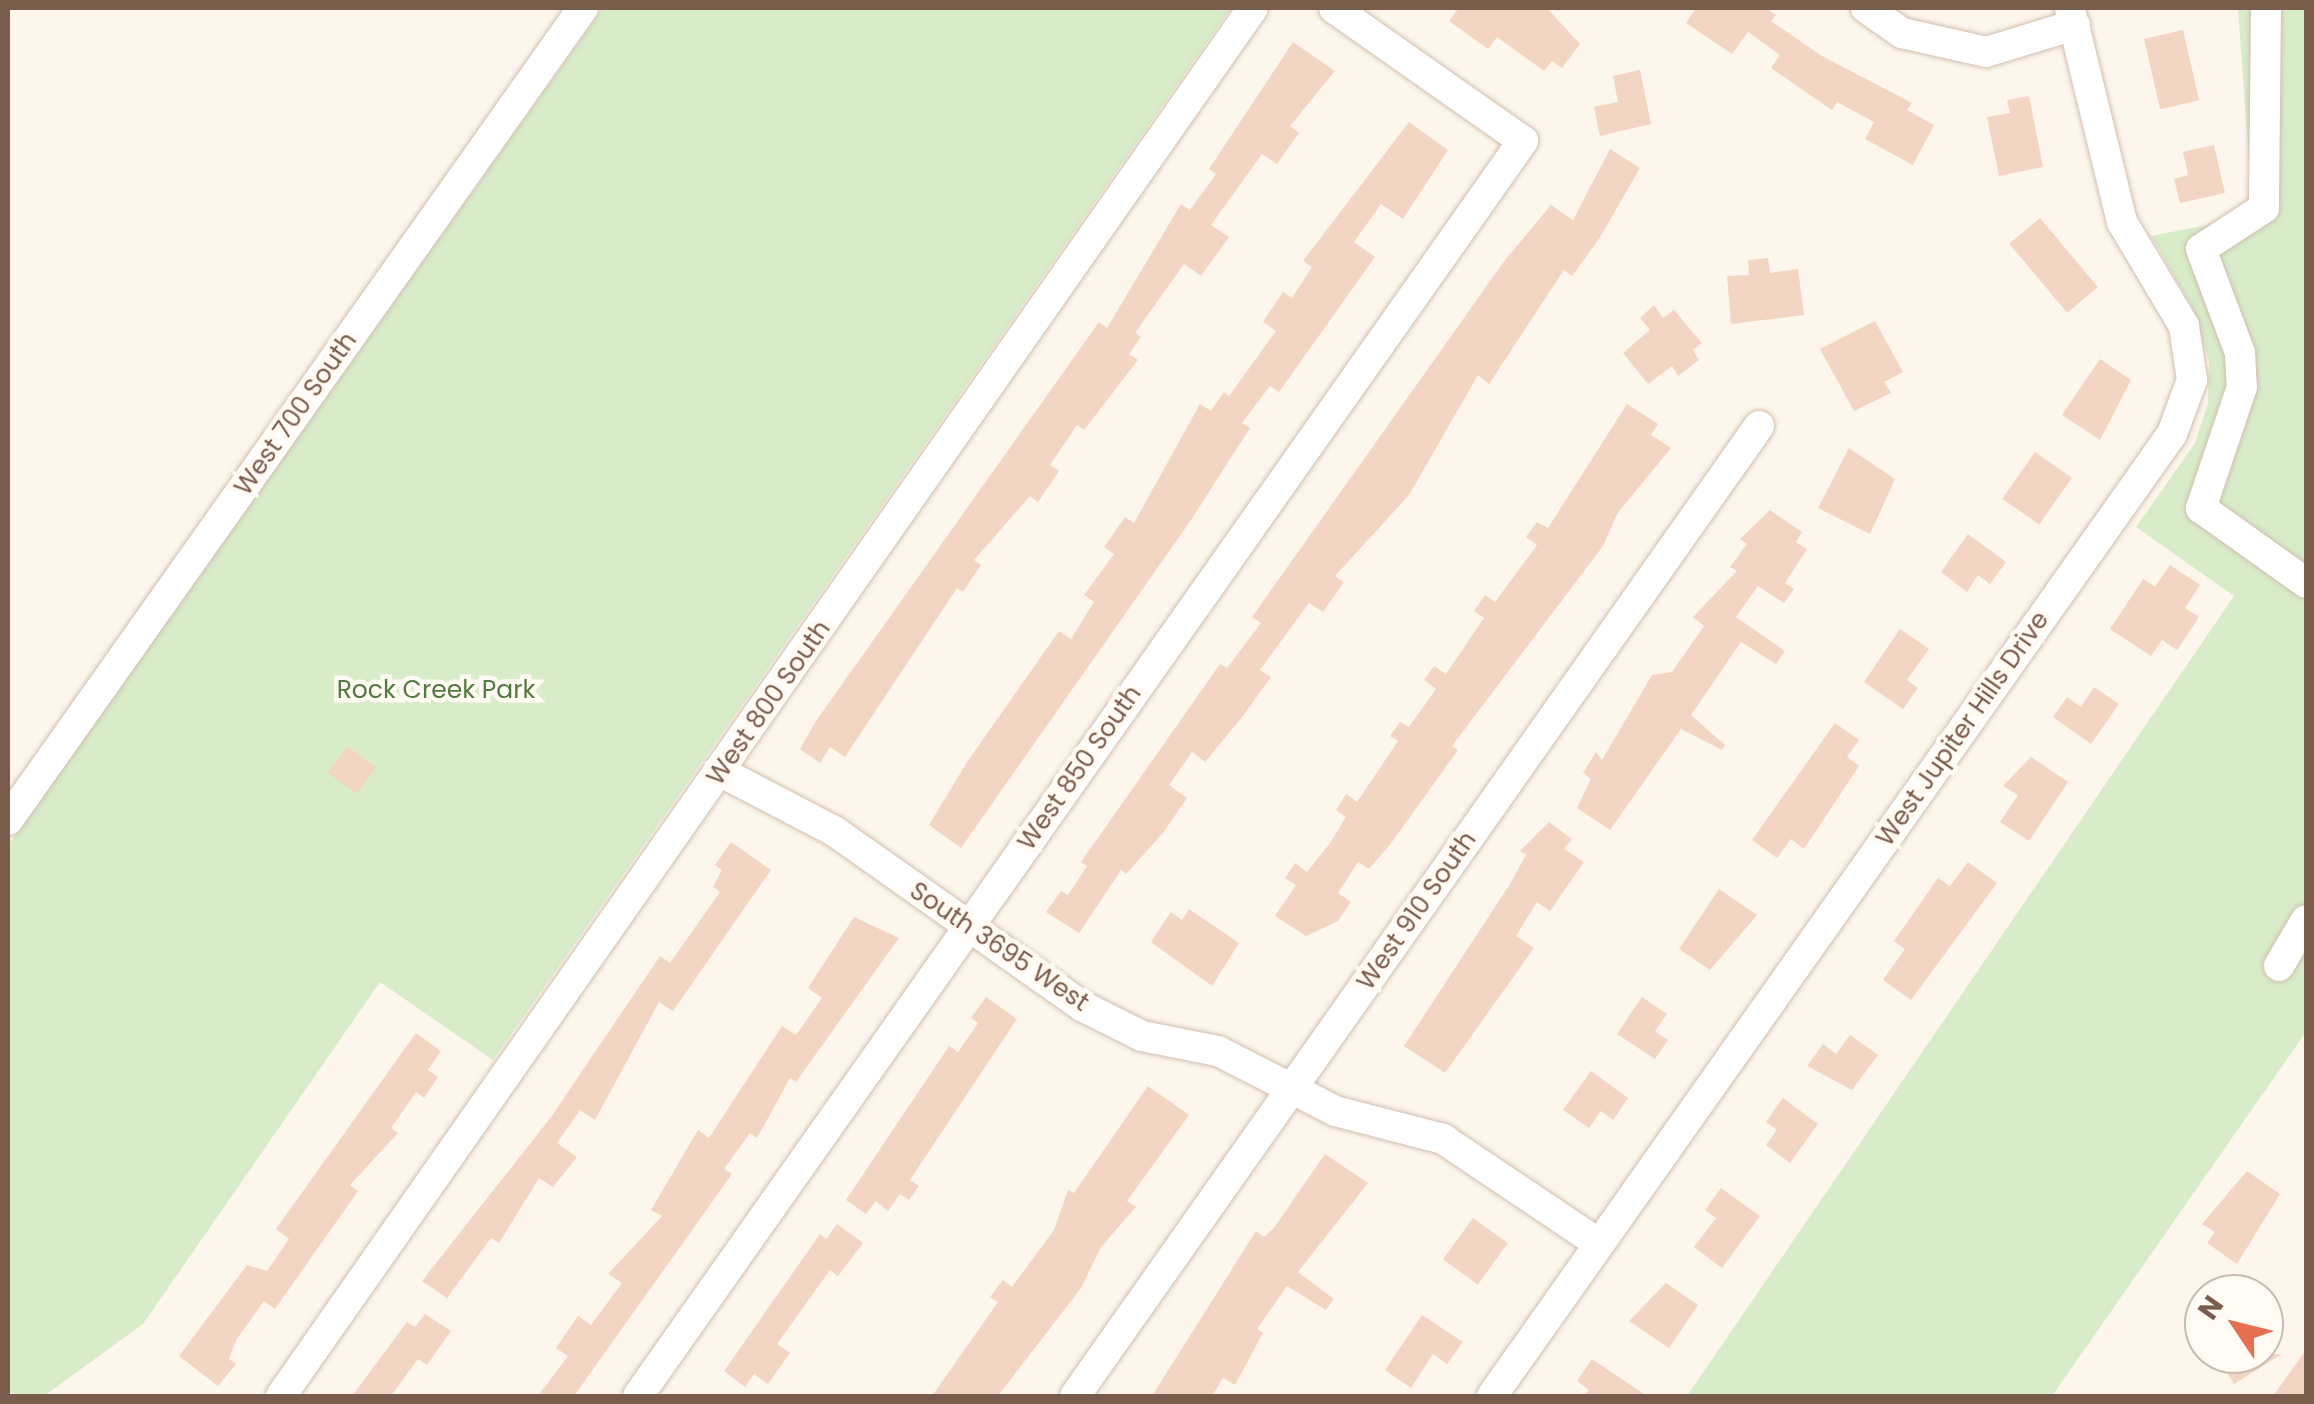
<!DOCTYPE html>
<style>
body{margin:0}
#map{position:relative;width:2314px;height:1404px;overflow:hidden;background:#fdf6ec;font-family:Poppins,sans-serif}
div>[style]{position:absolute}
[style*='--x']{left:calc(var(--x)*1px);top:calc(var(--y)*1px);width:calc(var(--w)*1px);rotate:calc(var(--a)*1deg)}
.green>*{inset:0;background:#d8ecc9}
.building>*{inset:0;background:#f3d5c3;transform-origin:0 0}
.roads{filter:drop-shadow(0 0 2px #d1beb0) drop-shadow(0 0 2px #d1beb0)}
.minor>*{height:30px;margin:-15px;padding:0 15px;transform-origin:15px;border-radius:15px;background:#fff}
span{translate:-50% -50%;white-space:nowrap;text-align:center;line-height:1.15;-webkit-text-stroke:9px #fffaf3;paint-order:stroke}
.street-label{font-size:25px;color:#7a5c4d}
.park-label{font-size:25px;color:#537a41}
.frame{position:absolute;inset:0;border:10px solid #7a5c4d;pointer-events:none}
.north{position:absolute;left:2184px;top:1274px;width:100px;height:100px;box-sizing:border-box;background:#fffaf3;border:2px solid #cabbb1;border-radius:50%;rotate:305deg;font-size:28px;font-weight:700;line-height:40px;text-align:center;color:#7a5c4d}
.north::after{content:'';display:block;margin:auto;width:35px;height:45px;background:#e76f51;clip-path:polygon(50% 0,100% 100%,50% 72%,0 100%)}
</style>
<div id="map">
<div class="green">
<i style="clip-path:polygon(603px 8px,1231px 8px,493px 1060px,380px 982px,143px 1324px,44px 1396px,16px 1396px,8px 1391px,8px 845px)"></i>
<i style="clip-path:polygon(2238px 8px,2306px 8px,2306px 1032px,2052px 1396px,1687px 1396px,2234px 596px,2136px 527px,2195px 443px,2208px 403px,2209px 361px,2192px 307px,2151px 236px,2253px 216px)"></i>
</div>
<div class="building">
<i style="clip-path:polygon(1459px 8px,1547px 8px,1580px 44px,1562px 68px,1552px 61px,1544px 71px,1497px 37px,1488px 49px,1449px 21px)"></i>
<i style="clip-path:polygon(1696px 8px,1765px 8px,1776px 15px,1771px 21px,1822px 56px,1912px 103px,1907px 110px,1934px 125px,1913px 165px,1865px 139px,1874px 122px,1837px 102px,1832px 110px,1771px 68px,1780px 55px,1748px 32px,1732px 54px,1686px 23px)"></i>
<i style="left:2183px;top:30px;width:72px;height:40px;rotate:77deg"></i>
<i style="clip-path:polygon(1293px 42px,1335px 71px,1290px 126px,1299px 133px,1277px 164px,1262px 154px,1211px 225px,1229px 237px,1201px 276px,1184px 264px,1135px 333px,1141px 337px,1129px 354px,1138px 360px,1084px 430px,1077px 425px,1050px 465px,1059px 471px,1038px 502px,1030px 496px,974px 560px,981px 565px,963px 592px,957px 588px,845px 757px,830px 747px,820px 763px,800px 749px,816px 721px,1099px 322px,1107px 328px,1181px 204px,1190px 210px,1216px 174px,1209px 169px)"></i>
<i style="clip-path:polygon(1640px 70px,1651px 124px,1600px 136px,1594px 107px,1618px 102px,1613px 76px)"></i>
<i style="clip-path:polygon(2029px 96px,2043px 167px,1999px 176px,1987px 117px,2010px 113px,2007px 100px)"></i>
<i style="clip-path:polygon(1409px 122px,1448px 150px,1403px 219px,1381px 204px,1354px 242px,1375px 257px,1279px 392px,1270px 386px,1242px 423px,1250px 428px,1191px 520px,961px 848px,929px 825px,967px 762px,1059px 631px,1071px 639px,1094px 602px,1084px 595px,1114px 554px,1104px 547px,1125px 517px,1134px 523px,1200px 404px,1211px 411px,1224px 392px,1229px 396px,1276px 331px,1263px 322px,1283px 292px,1292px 298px,1312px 267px,1303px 261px)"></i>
<i style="clip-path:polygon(2214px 145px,2225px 193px,2180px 203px,2174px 179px,2188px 175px,2183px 152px)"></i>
<i style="clip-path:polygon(1610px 149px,1640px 168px,1599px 239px,1572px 276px,1564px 270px,1489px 384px,1478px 375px,1409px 495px,1335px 576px,1344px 582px,1323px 612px,1309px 603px,1260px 670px,1271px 677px,1243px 716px,1205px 762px,1192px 752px,1169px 785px,1187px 798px,1163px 833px,1126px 874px,1121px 870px,1079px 933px,1046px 912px,1061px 891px,1068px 895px,1087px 866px,1081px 862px,1220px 664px,1227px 668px,1261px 623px,1252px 617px,1505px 260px,1551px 205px,1573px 220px)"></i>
<i style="left:2040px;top:218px;width:90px;height:40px;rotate:50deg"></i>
<i style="clip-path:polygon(1768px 258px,1770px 273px,1798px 269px,1804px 315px,1731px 324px,1727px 276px,1749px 275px,1748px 260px)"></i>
<i style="clip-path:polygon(1654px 305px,1663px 318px,1674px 310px,1702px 343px,1693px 350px,1699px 360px,1678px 376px,1672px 366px,1648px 384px,1623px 353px,1650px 330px,1640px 318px)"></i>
<i style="clip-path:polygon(1875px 321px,1903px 372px,1884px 382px,1891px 393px,1854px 411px,1820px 349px)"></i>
<i style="clip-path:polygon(2100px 359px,2131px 380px,2100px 440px,2062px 415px)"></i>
<i style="clip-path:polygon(1627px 404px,1658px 424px,1651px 435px,1671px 448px,1617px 514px,1603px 546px,1452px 746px,1458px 750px,1392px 842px,1369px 869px,1358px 862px,1338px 893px,1351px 902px,1338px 921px,1306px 936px,1275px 916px,1296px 885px,1285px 878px,1295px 863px,1307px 872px,1330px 843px,1346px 817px,1336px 810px,1346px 794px,1357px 802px,1398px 741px,1390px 736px,1400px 722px,1409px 727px,1436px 689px,1424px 680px,1434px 666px,1446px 674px,1484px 618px,1474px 611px,1485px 595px,1495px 602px,1537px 545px,1526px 537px,1537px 522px,1548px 528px)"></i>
<i style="clip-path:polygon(1849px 448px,1895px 479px,1870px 534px,1818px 508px)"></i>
<i style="left:2035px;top:452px;width:45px;height:57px;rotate:35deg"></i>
<i style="clip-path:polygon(1770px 510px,1802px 532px,1796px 542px,1807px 549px,1785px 583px,1794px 589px,1784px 603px,1758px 586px,1736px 617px,1785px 651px,1776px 664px,1741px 642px,1691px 715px,1725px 745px,1722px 750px,1681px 729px,1610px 830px,1577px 808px,1591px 779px,1583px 773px,1596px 752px,1602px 760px,1652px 675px,1672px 672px,1704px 626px,1693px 617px,1737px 571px,1730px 567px,1747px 544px,1740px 539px)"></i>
<i style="clip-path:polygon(1968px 534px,2006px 562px,1990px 584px,1978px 575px,1967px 592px,1941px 572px)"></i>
<i style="clip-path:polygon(2170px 565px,2200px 585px,2185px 608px,2199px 617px,2177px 650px,2162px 640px,2151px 656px,2110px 629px,2143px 579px,2155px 587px)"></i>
<i style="clip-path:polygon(1900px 629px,1929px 649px,1907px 680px,1918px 688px,1903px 709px,1864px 682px)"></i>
<i style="clip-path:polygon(2094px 687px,2119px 704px,2091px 744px,2053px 717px,2067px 697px,2081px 707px)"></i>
<i style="clip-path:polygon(1835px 723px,1859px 740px,1847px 757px,1859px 766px,1804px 849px,1791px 839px,1777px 858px,1752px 840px)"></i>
<i style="left:347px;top:746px;width:36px;height:33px;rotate:36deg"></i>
<i style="clip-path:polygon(2031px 757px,2068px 782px,2029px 841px,2000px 822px,2018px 795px,2003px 786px)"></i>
<i style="clip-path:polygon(1549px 822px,1572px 839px,1564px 849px,1584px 862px,1550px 911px,1537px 902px,1516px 936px,1534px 948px,1445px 1073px,1404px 1046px,1510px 884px,1526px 855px,1520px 851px)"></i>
<i style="clip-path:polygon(731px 842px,771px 870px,673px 1011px,659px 1002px,595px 1120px,580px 1110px,557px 1143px,577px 1157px,553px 1187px,539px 1178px,499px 1243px,491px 1238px,447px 1298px,422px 1281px,551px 1117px,660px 956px,670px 963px,720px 892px,713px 887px,722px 870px,715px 865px)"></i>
<i style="clip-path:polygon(1968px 862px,1997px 883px,1911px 1000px,1883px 980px,1905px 949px,1894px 941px,1938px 878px,1950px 886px)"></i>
<i style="clip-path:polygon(1719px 889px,1757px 915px,1710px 970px,1679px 949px)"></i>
<i style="clip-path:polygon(1189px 909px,1239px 943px,1212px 986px,1151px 942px,1171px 912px,1182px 920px)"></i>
<i style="clip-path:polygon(854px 917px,899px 938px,796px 1082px,790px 1078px,757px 1138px,750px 1133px,724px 1169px,732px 1174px,574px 1396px,538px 1396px,568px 1356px,556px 1348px,578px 1316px,591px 1325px,622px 1283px,608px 1274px,662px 1216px,651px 1210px,698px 1130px,709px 1138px,782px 1026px,796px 1035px,822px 998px,808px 988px)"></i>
<i style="clip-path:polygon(986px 997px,1017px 1019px,910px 1180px,919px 1186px,909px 1200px,900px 1194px,888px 1211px,876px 1201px,866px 1214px,846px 1200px,949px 1046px,958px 1052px,978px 1023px,971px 1018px)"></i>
<i style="clip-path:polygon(1642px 997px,1667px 1014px,1655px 1031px,1668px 1040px,1655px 1059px,1617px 1034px)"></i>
<i style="clip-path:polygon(416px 1033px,441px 1051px,428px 1070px,438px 1077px,424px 1098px,416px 1092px,391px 1128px,398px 1133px,350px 1185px,358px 1191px,275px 1309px,264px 1301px,236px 1340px,229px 1359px,236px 1364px,218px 1386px,179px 1356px,247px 1265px,267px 1271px,289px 1239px,276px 1229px)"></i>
<i style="clip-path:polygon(1850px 1035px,1878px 1055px,1852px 1090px,1807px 1066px,1823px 1044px,1836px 1054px)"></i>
<i style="clip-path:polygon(1591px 1071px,1628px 1098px,1613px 1120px,1601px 1111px,1589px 1128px,1563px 1110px)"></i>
<i style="clip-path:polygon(1148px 1086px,1189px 1115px,1127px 1201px,1136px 1207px,1101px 1247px,1081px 1288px,998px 1396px,932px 1396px,998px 1302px,990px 1297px,1003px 1280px,1012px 1287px,1054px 1230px,1068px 1190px,1074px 1193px)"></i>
<i style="clip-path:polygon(1783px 1098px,1818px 1124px,1790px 1163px,1766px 1145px,1777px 1130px,1766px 1122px)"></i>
<i style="clip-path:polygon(1325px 1154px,1368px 1183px,1298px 1272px,1334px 1299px,1326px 1310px,1287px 1286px,1257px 1329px,1263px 1333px,1235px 1385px,1223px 1378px,1212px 1396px,1152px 1396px,1256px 1231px,1264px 1237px,1274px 1228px)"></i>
<i style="clip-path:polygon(2247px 1171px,2280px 1194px,2237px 1264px,2207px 1243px,2215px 1232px,2202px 1224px)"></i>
<i style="clip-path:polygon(1721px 1188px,1760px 1216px,1722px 1268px,1694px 1247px,1716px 1218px,1705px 1210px)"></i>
<i style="left:1473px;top:1218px;width:43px;height:51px;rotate:36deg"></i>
<i style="clip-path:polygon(837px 1224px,863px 1243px,838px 1276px,830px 1270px,777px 1344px,790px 1353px,768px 1384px,754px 1374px,745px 1387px,724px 1371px,820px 1234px,826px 1239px)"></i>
<i style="clip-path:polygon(1666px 1283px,1698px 1305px,1669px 1348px,1629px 1321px)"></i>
<i style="clip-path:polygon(425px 1314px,451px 1331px,427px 1365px,418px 1359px,391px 1396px,352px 1396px,407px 1322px,415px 1327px)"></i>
<i style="clip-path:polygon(1422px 1315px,1463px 1342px,1447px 1364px,1433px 1354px,1411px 1388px,1385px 1370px)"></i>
<i style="clip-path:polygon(2306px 1350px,2306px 1396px,2273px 1396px)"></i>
<i style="clip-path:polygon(2216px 1354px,2282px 1354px,2234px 1384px)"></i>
<i style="clip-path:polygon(1592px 1359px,1647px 1396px,1584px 1396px,1589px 1390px,1577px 1381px)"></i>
</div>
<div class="roads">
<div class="minor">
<i style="--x:1866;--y:8;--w:44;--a:34.8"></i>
<i style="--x:1902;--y:33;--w:86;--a:12.7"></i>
<i style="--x:1986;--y:52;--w:93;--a:-16.9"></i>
<i style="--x:2266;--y:8;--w:200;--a:90.6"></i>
<i style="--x:2264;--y:208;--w:75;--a:146.9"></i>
<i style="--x:2201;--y:249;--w:111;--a:69.4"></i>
<i style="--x:2240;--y:353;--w:34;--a:87"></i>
<i style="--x:2242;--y:387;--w:128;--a:108.7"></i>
<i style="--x:2201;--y:508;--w:129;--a:35.5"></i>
<i style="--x:721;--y:772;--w:127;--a:27.6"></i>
<i style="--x:834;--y:831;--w:304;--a:35.2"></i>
<i style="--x:1082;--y:1006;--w:67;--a:26.6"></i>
<i style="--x:1142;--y:1036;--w:77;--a:11.2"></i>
<i style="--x:1218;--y:1051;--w:131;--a:27.1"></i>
<i style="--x:1335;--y:1111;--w:112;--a:14.5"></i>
<i style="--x:1443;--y:1139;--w:187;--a:33.9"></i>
<i style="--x:8;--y:820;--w:995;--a:-54.7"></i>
<i style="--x:2279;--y:966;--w:53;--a:-59.6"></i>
<i style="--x:281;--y:1396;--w:1694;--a:-55"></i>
<i style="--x:638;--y:1396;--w:1536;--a:-54.81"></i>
<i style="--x:1523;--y:141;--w:231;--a:-144.9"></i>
<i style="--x:1075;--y:1396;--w:1187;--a:-54.81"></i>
<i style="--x:1492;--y:1396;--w:1178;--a:-54.75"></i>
<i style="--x:2172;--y:434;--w:58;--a:-69.7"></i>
<i style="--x:2192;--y:380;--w:55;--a:-98.4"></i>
<i style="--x:2184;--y:326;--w:121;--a:-120.8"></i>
<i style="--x:2122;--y:222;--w:220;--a:-103.7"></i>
</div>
</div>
<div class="street-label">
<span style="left:296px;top:414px;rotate:-55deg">West 700 South</span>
<span style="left:769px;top:703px;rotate:-55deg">West 800 South</span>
<span style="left:1963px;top:729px;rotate:-55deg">West Jupiter Hills Drive</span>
<span style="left:1080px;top:768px;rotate:-55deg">West 850 South</span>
<span style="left:1417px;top:911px;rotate:-55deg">West 910 South</span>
<span style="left:999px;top:947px;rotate:34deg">South 3695 West</span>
</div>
<div class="park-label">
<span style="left:436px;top:690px">Rock Creek Park</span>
</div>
<div class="frame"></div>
<div class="north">N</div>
</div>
